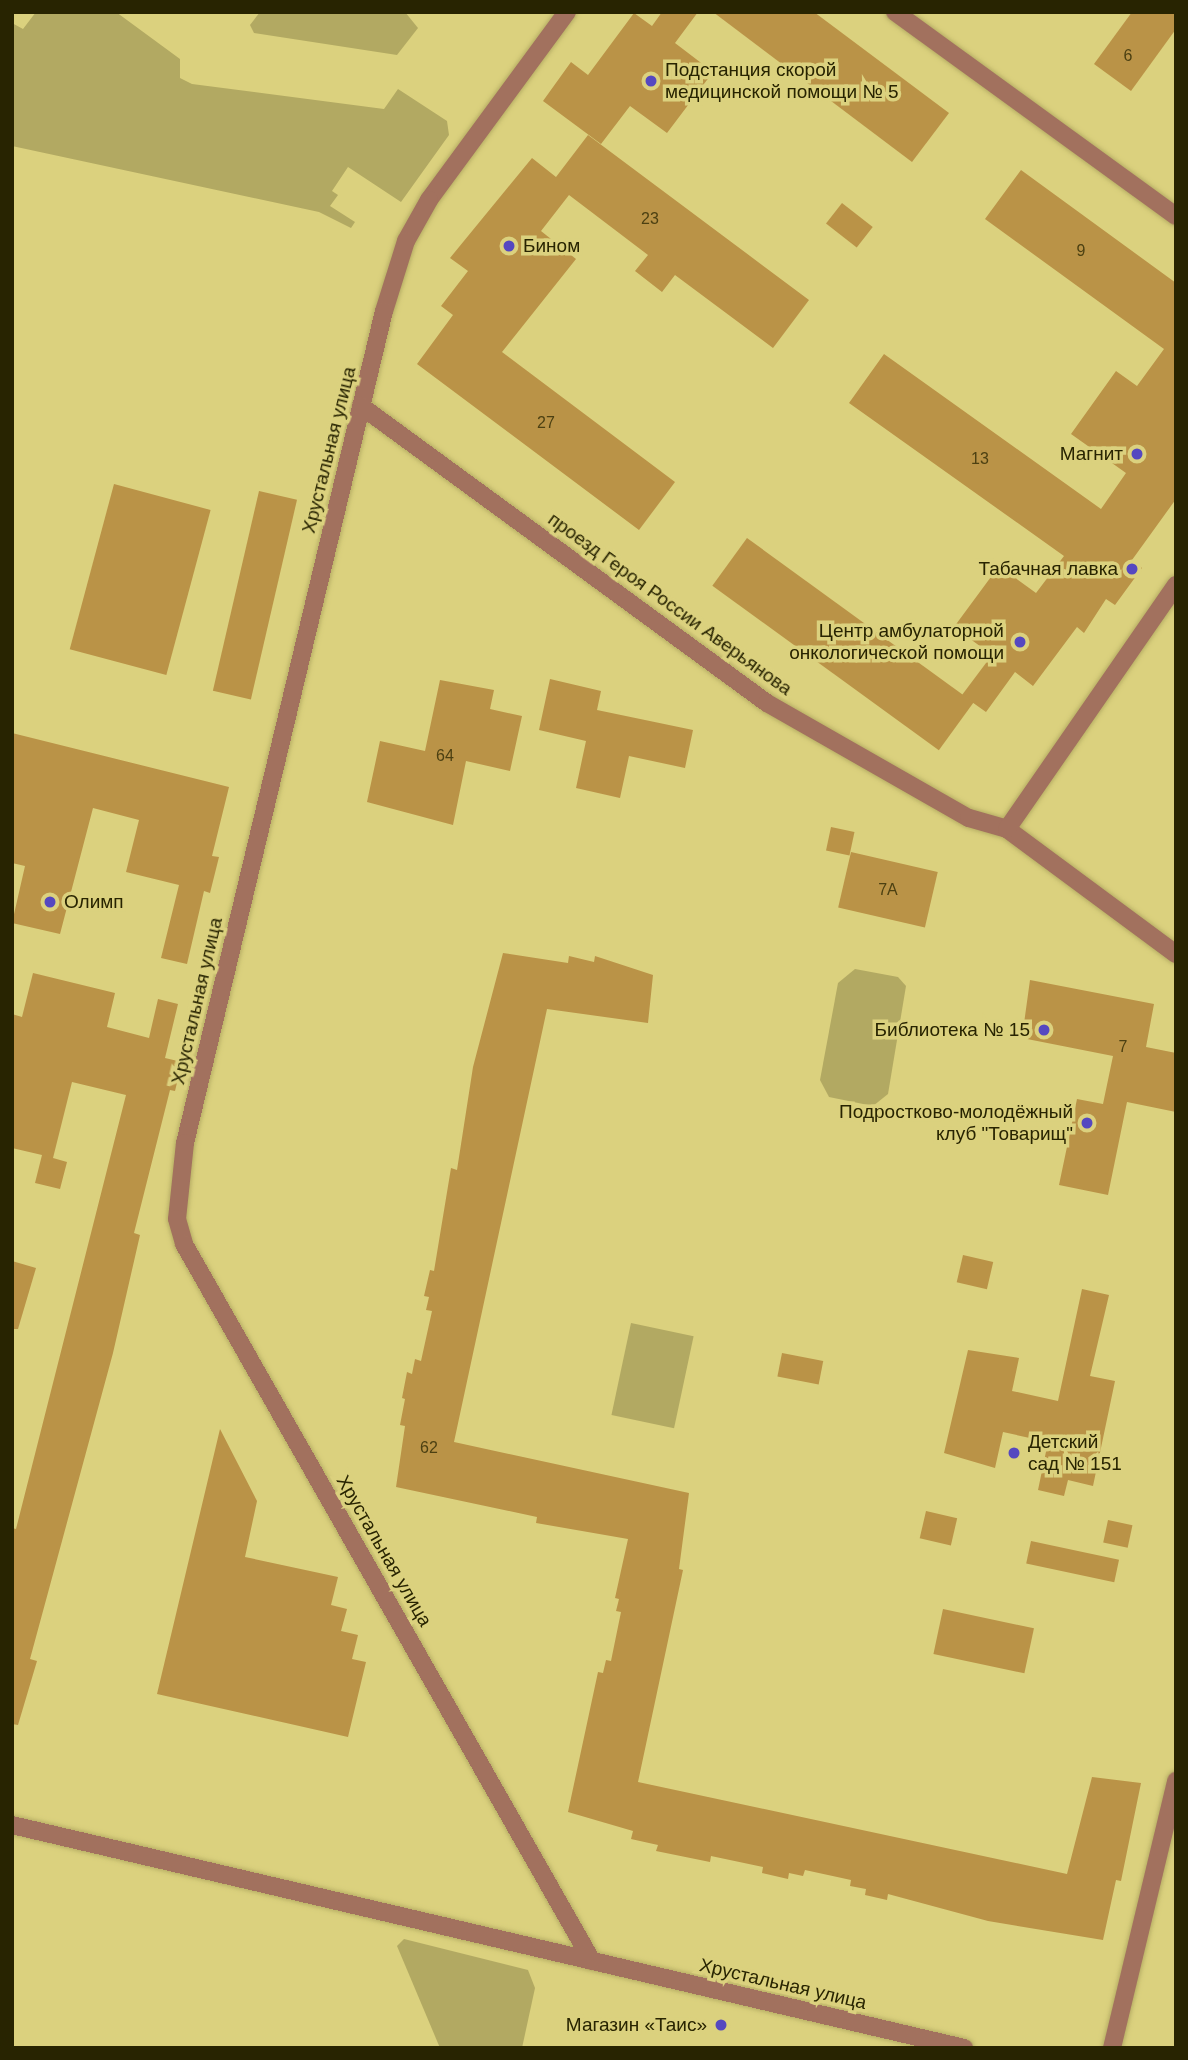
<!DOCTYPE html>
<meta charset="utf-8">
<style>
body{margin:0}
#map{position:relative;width:1188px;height:2060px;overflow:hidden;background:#dbd17e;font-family:Helvetica,sans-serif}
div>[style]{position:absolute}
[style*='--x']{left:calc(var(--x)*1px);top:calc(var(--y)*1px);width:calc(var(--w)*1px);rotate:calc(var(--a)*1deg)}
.green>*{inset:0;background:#b2a962;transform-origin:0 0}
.building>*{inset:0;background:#ba9347;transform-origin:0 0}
.roads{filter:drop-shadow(0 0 2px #b7ae65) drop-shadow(0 0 2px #b7ae65)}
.minor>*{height:18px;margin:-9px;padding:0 9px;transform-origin:9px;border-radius:9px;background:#a2715e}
.dots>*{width:19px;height:19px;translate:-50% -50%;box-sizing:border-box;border:4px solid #dbd17e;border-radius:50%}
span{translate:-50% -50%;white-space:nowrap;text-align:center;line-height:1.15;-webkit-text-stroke:7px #dbd17e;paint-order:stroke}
.number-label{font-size:16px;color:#4c4012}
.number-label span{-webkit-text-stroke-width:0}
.poi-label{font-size:19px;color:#282401}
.left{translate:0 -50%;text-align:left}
.right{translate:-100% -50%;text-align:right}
.street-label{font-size:19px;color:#282401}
.frame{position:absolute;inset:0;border:14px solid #282401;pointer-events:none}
</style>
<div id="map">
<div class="green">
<i style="clip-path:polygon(36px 12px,116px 12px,180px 59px,180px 78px,192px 84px,384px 109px,398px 89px,447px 121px,449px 135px,401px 202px,348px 167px,332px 191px,338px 195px,330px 206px,355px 222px,351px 228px,319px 212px,12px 146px,12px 23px,23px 29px)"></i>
<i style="clip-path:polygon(260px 12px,405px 12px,418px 28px,397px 55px,254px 33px,250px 25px)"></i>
<i style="clip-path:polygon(855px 969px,898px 977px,906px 986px,888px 1094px,873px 1106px,829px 1097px,820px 1080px,838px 983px)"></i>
<i style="left:631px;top:1323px;width:64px;height:94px;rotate:12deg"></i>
<i style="clip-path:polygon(404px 1939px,528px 1970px,535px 1988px,522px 2048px,440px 2048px,397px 1946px)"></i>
</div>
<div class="building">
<i style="clip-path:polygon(662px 12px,698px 12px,675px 43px,713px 72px,667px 133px,630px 106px,601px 144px,543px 101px,571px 62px,588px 75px,634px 13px,652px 26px)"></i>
<i style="clip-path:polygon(713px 12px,814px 12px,949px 113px,912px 162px)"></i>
<i style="clip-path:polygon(1132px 12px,1176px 12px,1176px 29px,1131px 91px,1094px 64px)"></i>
<i style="clip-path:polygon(588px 135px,809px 300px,773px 348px,675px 275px,662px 292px,635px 271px,648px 255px,569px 195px,541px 231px,576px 259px,502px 352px,675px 482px,639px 530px,417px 364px,453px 315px,441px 306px,468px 271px,450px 258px,532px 158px,556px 177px)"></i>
<i style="clip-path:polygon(1021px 170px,1176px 283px,1176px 499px,1132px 560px,1142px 568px,1115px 605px,1106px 599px,1084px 633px,1077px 627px,1033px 686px,1015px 672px,986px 712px,962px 695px,992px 655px,954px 627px,999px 566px,1036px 593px,1064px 556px,849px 403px,884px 354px,1101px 509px,1126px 473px,1071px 434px,1116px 371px,1137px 386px,1164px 349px,985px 219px)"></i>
<i style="left:842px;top:203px;width:39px;height:26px;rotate:38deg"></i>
<i style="left:114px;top:484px;width:100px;height:171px;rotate:15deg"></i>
<i style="left:259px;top:491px;width:39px;height:205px;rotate:13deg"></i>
<i style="left:747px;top:538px;width:280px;height:59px;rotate:36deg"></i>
<i style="clip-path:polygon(550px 679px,601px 691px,597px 710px,693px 730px,685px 768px,629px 756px,620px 798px,576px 788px,586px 741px,539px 730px)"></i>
<i style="clip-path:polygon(440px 680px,494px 690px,490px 709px,522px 716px,510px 771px,466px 761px,453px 825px,367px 802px,380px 741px,425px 751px)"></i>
<i style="clip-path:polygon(12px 733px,229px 787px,212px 856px,219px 857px,210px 893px,204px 891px,187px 964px,161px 958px,179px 885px,126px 872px,139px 820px,93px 808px,60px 934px,12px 923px,25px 866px,12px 863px)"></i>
<i style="left:831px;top:827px;width:24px;height:24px;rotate:12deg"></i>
<i style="left:851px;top:852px;width:89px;height:57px;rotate:13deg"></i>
<i style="clip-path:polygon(503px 953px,568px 963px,569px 956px,594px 962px,595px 956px,653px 975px,648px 1023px,547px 1009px,454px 1442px,689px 1493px,679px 1569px,683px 1570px,638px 1782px,1067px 1874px,1092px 1777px,1141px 1783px,1121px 1881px,1116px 1880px,1103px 1940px,988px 1921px,888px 1894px,887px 1900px,865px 1895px,866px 1889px,850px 1886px,851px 1880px,805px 1870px,803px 1876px,789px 1873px,788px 1879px,762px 1873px,763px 1867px,711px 1856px,710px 1862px,656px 1851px,658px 1845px,631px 1839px,633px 1831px,568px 1812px,598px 1672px,603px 1673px,606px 1660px,611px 1661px,621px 1612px,616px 1611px,619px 1599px,615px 1598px,628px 1539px,536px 1523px,537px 1517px,396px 1487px,405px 1426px,400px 1425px,405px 1399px,402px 1398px,407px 1372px,412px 1374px,415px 1359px,421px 1361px,432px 1311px,426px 1310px,429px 1297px,424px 1296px,430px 1270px,434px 1271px,451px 1168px,457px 1170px,473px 1067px)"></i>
<i style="clip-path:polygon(33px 973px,115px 993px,107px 1027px,149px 1038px,158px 999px,178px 1004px,165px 1058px,182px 1062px,175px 1091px,170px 1090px,134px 1233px,140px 1235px,113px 1353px,30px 1659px,37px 1661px,18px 1725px,12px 1724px,12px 1528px,16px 1529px,126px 1095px,72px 1082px,53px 1158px,67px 1162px,60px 1189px,35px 1183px,42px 1155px,12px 1148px,12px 1014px,22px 1017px)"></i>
<i style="clip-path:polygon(1030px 980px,1154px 1004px,1146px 1047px,1176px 1053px,1176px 1112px,1127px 1102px,1108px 1195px,1059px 1185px,1077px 1099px,1103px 1104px,1113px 1056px,1022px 1038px)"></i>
<i style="left:963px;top:1255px;width:31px;height:28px;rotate:13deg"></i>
<i style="clip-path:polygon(12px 1261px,36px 1268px,18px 1329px,12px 1329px)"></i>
<i style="clip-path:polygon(1082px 1289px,1109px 1295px,1090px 1376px,1115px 1381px,1093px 1486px,1068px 1480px,1064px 1496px,1038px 1490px,1048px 1442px,1003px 1432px,995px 1468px,944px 1453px,968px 1350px,1019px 1358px,1012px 1391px,1058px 1401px)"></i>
<i style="left:782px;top:1353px;width:42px;height:24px;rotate:11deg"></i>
<i style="clip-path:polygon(220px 1429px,257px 1501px,245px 1557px,338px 1577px,331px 1605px,347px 1609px,341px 1631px,358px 1635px,352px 1659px,366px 1662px,348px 1737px,157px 1694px)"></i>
<i style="left:926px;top:1511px;width:32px;height:28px;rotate:13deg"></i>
<i style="left:1108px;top:1520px;width:25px;height:23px;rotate:12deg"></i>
<i style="left:1031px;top:1541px;width:90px;height:23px;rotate:12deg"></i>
<i style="left:943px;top:1609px;width:93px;height:46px;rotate:12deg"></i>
</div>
<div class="roads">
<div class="minor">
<i style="--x:567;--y:12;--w:233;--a:126.3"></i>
<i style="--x:429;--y:200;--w:47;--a:119.3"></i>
<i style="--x:406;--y:241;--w:73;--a:107.4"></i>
<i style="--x:384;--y:311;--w:855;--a:103.45"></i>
<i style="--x:185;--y:1143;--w:76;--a:96"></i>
<i style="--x:177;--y:1219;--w:26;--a:74"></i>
<i style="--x:184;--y:1244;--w:825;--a:60.36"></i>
<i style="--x:895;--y:12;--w:347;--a:36"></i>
<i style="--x:361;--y:406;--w:503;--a:36.19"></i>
<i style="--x:767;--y:703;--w:232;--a:29.7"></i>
<i style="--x:969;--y:818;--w:40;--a:16"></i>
<i style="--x:1007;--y:829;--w:210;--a:36.5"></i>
<i style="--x:1007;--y:829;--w:297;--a:-55.3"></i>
<i style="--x:12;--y:1825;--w:978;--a:13.18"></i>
<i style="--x:1112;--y:2048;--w:275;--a:-76.5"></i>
</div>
</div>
<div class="dots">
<i style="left:651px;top:81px;background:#5548c0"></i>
<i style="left:509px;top:246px;background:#5548c0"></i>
<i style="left:1137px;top:454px;background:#5548c0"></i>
<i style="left:1132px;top:569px;background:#5548c0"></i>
<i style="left:1020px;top:642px;background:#5548c0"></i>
<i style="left:50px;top:902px;background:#5548c0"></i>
<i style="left:1044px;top:1030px;background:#5548c0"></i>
<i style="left:1087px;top:1123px;background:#5548c0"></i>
<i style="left:1014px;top:1453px;background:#5548c0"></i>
<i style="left:721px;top:2025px;background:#5548c0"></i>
</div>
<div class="number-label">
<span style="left:1128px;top:56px">6</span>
<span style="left:650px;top:219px">23</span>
<span style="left:1081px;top:251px">9</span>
<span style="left:546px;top:423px">27</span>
<span style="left:980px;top:459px">13</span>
<span style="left:445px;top:756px">64</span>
<span style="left:888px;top:890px">7А</span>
<span style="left:1123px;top:1047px">7</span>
<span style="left:429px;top:1448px">62</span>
</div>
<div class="poi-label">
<span class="left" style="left:665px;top:81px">Подстанция скорой<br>медицинской помощи № 5</span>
<span class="left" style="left:523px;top:246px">Бином</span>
<span class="right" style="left:1123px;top:454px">Магнит</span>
<span class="right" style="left:1118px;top:569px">Табачная лавка</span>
<span class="right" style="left:1004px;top:642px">Центр амбулаторной<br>онкологической помощи</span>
<span class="left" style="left:64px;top:902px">Олимп</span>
<span class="right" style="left:1030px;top:1030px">Библиотека № 15</span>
<span class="right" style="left:1073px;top:1123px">Подростково-молодёжный<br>клуб "Товарищ"</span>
<span class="left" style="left:1028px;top:1453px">Детский<br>сад № 151</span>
<span class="right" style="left:707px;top:2025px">Магазин «Таис»</span>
</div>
<div class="street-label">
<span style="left:329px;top:450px;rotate:-76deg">Хрустальная улица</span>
<span style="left:670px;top:604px;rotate:36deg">проезд Героя России Аверьянова</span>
<span style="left:197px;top:1001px;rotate:-77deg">Хрустальная улица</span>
<span style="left:384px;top:1551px;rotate:60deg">Хрустальная улица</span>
<span style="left:783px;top:1984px;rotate:13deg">Хрустальная улица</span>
</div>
<div class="frame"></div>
</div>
